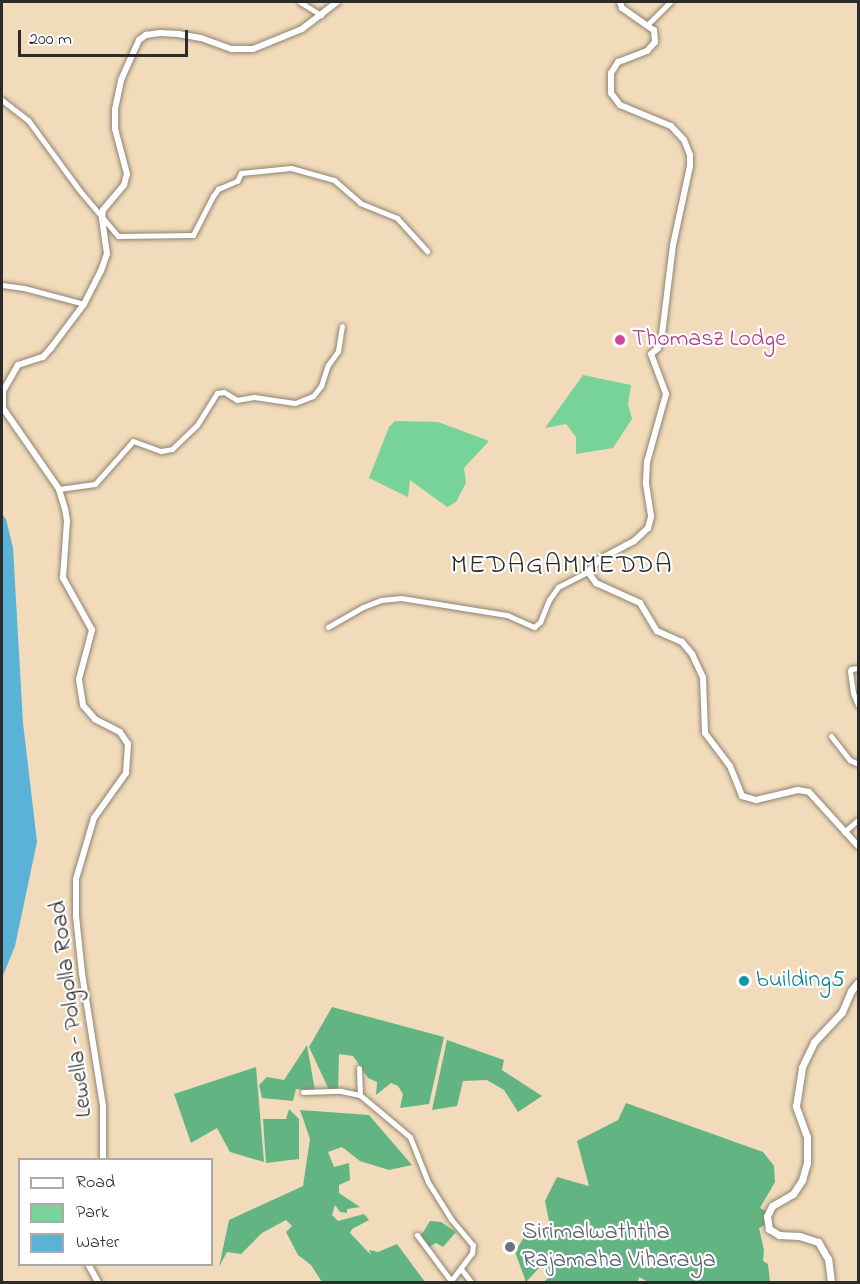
<!DOCTYPE html>
<style>
body{margin:0}
#map{position:relative;width:860px;height:1284px;overflow:hidden;background:#f1dbba;font-family:"Indie Flower",sans-serif}
div>[style]{position:absolute}
[style*='--x']{left:calc(var(--x)*1px);top:calc(var(--y)*1px);width:calc(var(--w)*1px);rotate:calc(var(--a)*1deg)}
.green>*{inset:0;background:#78d39a}
.forest>*{inset:0;background:#62b582}
.water>*{inset:0;background:#5bb2d8}
.roads{filter:drop-shadow(0 0 2px #8e8372) drop-shadow(0 0 2px #8e8372)}
.minor>*{height:5px;margin:-2.5px;padding:0 2.5px;transform-origin:2.5px;border-radius:2.5px;background:#fff}
.tertiary>*{height:6px;margin:-3px;padding:0 3px;transform-origin:3px;border-radius:3px;background:#fff}
.secondary>*{height:7px;margin:-3.5px;padding:0 3.5px;transform-origin:3.5px;border-radius:3.5px;background:#fff}
.dots>*{width:16px;height:16px;translate:-50% -50%;box-sizing:border-box;border:3px solid #fff;border-radius:50%}
span{translate:-50% -50%;white-space:nowrap;text-align:center;line-height:1.15;-webkit-text-stroke:4.5px #fff;paint-order:stroke}
.hotel-label{font-size:24px;color:#b23c85}
.left{translate:0 -50%;text-align:left}
.culture-label{font-size:24px;color:#0d838f}
.street-label{font-size:24px;color:#2b2b2b}
.worship-label{font-size:24px;color:#5b616d}
.quarter-label{font-size:27px;color:#2b2b2b;letter-spacing:1.5px}
.frame{position:absolute;inset:0;border:3px solid #2b2b2b;pointer-events:none}
.legend{position:absolute;left:18px;top:1158px;width:195px;height:108px;box-sizing:border-box;background:#fff;border:2px solid #aaa;margin:0;padding:8px 10px;list-style:none;font-size:18px;color:#2b2b2b}
.legend li{display:flex;align-items:center;gap:12px;height:30px}
.legend b{width:30px;border:2px solid #aaa}
.scale{position:absolute;left:18px;top:30px;width:170px;height:27px;box-sizing:border-box;border:3px solid #2b2b2b;border-top:0;padding-left:8px;font-size:18px;line-height:21px;white-space:nowrap;color:#2b2b2b;-webkit-text-stroke:4px #fff;paint-order:stroke}
</style>
<div id="map">
<div class="green">
<i style="clip-path:polygon(583px 375px,631px 385px,628px 404px,632px 419px,613px 448px,576px 454px,576px 437px,566px 424px,545px 428px)"></i>
<i style="clip-path:polygon(395px 421px,438px 422px,489px 441px,464px 468px,466px 483px,456px 502px,447px 507px,410px 480px,408px 497px,369px 478px,389px 427px)"></i>
</div>
<div class="forest">
<i style="clip-path:polygon(332px 1007px,444px 1037px,429px 1104px,400px 1108px,403px 1094px,398px 1086px,391px 1083px,376px 1095px,377px 1082px,368px 1078px,353px 1056px,339px 1054px,338px 1093px,331px 1094px,309px 1047px)"></i>
<i style="clip-path:polygon(447px 1040px,504px 1060px,502px 1070px,542px 1096px,518px 1112px,504px 1090px,487px 1080px,463px 1081px,457px 1106px,432px 1110px)"></i>
<i style="clip-path:polygon(307px 1045px,315px 1091px,296px 1089px,293px 1101px,262px 1098px,259px 1085px,267px 1077px,284px 1080px)"></i>
<i style="clip-path:polygon(256px 1067px,264px 1162px,230px 1152px,217px 1128px,191px 1143px,174px 1094px)"></i>
<i style="clip-path:polygon(626px 1103px,763px 1152px,774px 1166px,775px 1182px,760px 1208px,770px 1213px,770px 1222px,759px 1228px,764px 1250px,763px 1261px,768px 1264px,770px 1282px,648px 1282px,639px 1277px,638px 1282px,544px 1282px,552px 1274px,540px 1267px,526px 1282px,515px 1252px,527px 1232px,551px 1231px,545px 1201px,557px 1177px,589px 1186px,577px 1141px,618px 1120px)"></i>
<i style="clip-path:polygon(289px 1109px,299px 1119px,299px 1159px,266px 1163px,263px 1119px,286px 1119px)"></i>
<i style="clip-path:polygon(300px 1110px,369px 1115px,412px 1165px,389px 1170px,360px 1161px,342px 1147px,328px 1152px,334px 1167px,349px 1163px,350px 1180px,339px 1185px,339px 1193px,360px 1207px,347px 1209px,347px 1213px,340px 1212px,335px 1205px,332px 1215px,338px 1221px,364px 1214px,369px 1220px,352px 1229px,350px 1233px,371px 1255px,369px 1250px,378px 1252px,397px 1244px,425px 1282px,322px 1282px,311px 1265px,298px 1255px,286px 1232px,292px 1226px,286px 1220px,262px 1233px,241px 1254px,227px 1252px,219px 1267px,229px 1220px,303px 1186px,310px 1139px)"></i>
<i style="clip-path:polygon(430px 1221px,441px 1222px,456px 1232px,443px 1247px,436px 1243px,429px 1247px,420px 1237px)"></i>
</div>
<div class="water">
<i style="clip-path:polygon(2px 514px,6px 519px,13px 548px,23px 723px,37px 842px,15px 946px,2px 978px)"></i>
</div>
<div class="roads">
<div class="minor">
<i style="--x:300;--y:2;--w:25;--a:32"></i>
<i style="--x:647;--y:25;--w:33;--a:-45"></i>
<i style="--x:2;--y:100;--w:33;--a:38"></i>
<i style="--x:28;--y:120;--w:88;--a:53.8"></i>
<i style="--x:80;--y:191;--w:59;--a:49.8"></i>
<i style="--x:118;--y:236;--w:75;--a:-0.8"></i>
<i style="--x:193;--y:235;--w:44;--a:-62.9"></i>
<i style="--x:213;--y:196;--w:9;--a:-54"></i>
<i style="--x:218;--y:189;--w:21;--a:-23"></i>
<i style="--x:237;--y:181;--w:9;--a:-63"></i>
<i style="--x:241;--y:173;--w:50;--a:-5.7"></i>
<i style="--x:291;--y:168;--w:45;--a:15.6"></i>
<i style="--x:334;--y:180;--w:35;--a:41"></i>
<i style="--x:360;--y:203;--w:40;--a:22"></i>
<i style="--x:397;--y:218;--w:45;--a:47.7"></i>
<i style="--x:2;--y:285;--w:22;--a:8"></i>
<i style="--x:24;--y:288;--w:62;--a:14.9"></i>
<i style="--x:59;--y:489;--w:36;--a:-8"></i>
<i style="--x:95;--y:484;--w:57;--a:-48.5"></i>
<i style="--x:133;--y:441;--w:30;--a:20"></i>
<i style="--x:161;--y:451;--w:11;--a:-10"></i>
<i style="--x:172;--y:449;--w:35;--a:-44"></i>
<i style="--x:197;--y:425;--w:38;--a:-58"></i>
<i style="--x:217;--y:393;--w:7;--a:-8"></i>
<i style="--x:224;--y:392;--w:15;--a:32"></i>
<i style="--x:237;--y:400;--w:17;--a:-10"></i>
<i style="--x:254;--y:397;--w:41;--a:8.3"></i>
<i style="--x:295;--y:403;--w:19;--a:-21"></i>
<i style="--x:313;--y:396;--w:13;--a:-51"></i>
<i style="--x:321;--y:386;--w:22;--a:-72"></i>
<i style="--x:328;--y:365;--w:17;--a:-54"></i>
<i style="--x:338;--y:351;--w:25;--a:-81"></i>
<i style="--x:328;--y:627;--w:40;--a:-29.7"></i>
<i style="--x:363;--y:607;--w:19;--a:-21"></i>
<i style="--x:381;--y:600;--w:20;--a:-6"></i>
<i style="--x:401;--y:598;--w:107;--a:9.1"></i>
<i style="--x:507;--y:615;--w:30;--a:24"></i>
<i style="--x:534;--y:627;--w:8;--a:-40"></i>
<i style="--x:540;--y:622;--w:24;--a:-68"></i>
<i style="--x:549;--y:600;--w:16;--a:-55"></i>
<i style="--x:558;--y:587;--w:34;--a:-27"></i>
<i style="--x:858;--y:668;--w:7;--a:172"></i>
<i style="--x:851;--y:669;--w:2;--a:117"></i>
<i style="--x:850;--y:671;--w:22;--a:82"></i>
<i style="--x:853;--y:693;--w:13;--a:67"></i>
<i style="--x:831;--y:736;--w:31;--a:52"></i>
<i style="--x:850;--y:760;--w:9;--a:27"></i>
<i style="--x:844;--y:832;--w:18;--a:-41"></i>
<i style="--x:359;--y:1068;--w:27;--a:88"></i>
<i style="--x:303;--y:1092;--w:38;--a:-2"></i>
<i style="--x:341;--y:1091;--w:19;--a:12"></i>
<i style="--x:360;--y:1095;--w:65;--a:40"></i>
<i style="--x:410;--y:1137;--w:48;--a:68.2"></i>
<i style="--x:428;--y:1182;--w:44;--a:58.1"></i>
<i style="--x:451;--y:1219;--w:34;--a:50"></i>
<i style="--x:473;--y:1245;--w:8;--a:97"></i>
<i style="--x:472;--y:1253;--w:36;--a:127"></i>
<i style="--x:417;--y:1235;--w:57;--a:53.5"></i>
<i style="--x:461;--y:1269;--w:16;--a:52"></i>
</div>
<div class="tertiary">
<i style="--x:620;--y:2;--w:6;--a:72"></i>
<i style="--x:622;--y:8;--w:39;--a:35"></i>
<i style="--x:654;--y:30;--w:12;--a:85"></i>
<i style="--x:655;--y:42;--w:12;--a:132"></i>
<i style="--x:647;--y:51;--w:31;--a:159"></i>
<i style="--x:618;--y:62;--w:13;--a:122"></i>
<i style="--x:611;--y:73;--w:20;--a:90"></i>
<i style="--x:611;--y:93;--w:15;--a:53"></i>
<i style="--x:620;--y:105;--w:55;--a:22.4"></i>
<i style="--x:671;--y:126;--w:19;--a:47"></i>
<i style="--x:684;--y:140;--w:16;--a:68"></i>
<i style="--x:690;--y:155;--w:11;--a:90"></i>
<i style="--x:690;--y:166;--w:81;--a:102.1"></i>
<i style="--x:673;--y:245;--w:91;--a:97"></i>
<i style="--x:662;--y:335;--w:14;--a:107"></i>
<i style="--x:658;--y:348;--w:9;--a:139"></i>
<i style="--x:651;--y:354;--w:43;--a:69.4"></i>
<i style="--x:666;--y:394;--w:71;--a:105.6"></i>
<i style="--x:647;--y:462;--w:22;--a:93"></i>
<i style="--x:646;--y:484;--w:33;--a:81"></i>
<i style="--x:651;--y:517;--w:11;--a:105"></i>
<i style="--x:648;--y:528;--w:19;--a:137"></i>
<i style="--x:634;--y:541;--w:40;--a:152"></i>
<i style="--x:599;--y:560;--w:16;--a:133"></i>
<i style="--x:588;--y:572;--w:14;--a:54"></i>
<i style="--x:596;--y:583;--w:48;--a:24.4"></i>
<i style="--x:640;--y:603;--w:33;--a:59"></i>
<i style="--x:657;--y:631;--w:27;--a:24"></i>
<i style="--x:682;--y:642;--w:16;--a:50"></i>
<i style="--x:692;--y:654;--w:26;--a:65"></i>
<i style="--x:703;--y:678;--w:55;--a:87.9"></i>
<i style="--x:705;--y:733;--w:41;--a:52.9"></i>
<i style="--x:730;--y:766;--w:32;--a:68"></i>
<i style="--x:742;--y:796;--w:15;--a:16"></i>
<i style="--x:756;--y:800;--w:43;--a:-13.4"></i>
<i style="--x:798;--y:790;--w:11;--a:10"></i>
<i style="--x:809;--y:792;--w:73;--a:47.8"></i>
<i style="--x:103;--y:1160;--w:54;--a:-90"></i>
<i style="--x:103;--y:1106;--w:135;--a:-99"></i>
<i style="--x:82;--y:973;--w:57;--a:-96"></i>
<i style="--x:76;--y:916;--w:37;--a:-90"></i>
<i style="--x:76;--y:879;--w:64;--a:-73.6"></i>
<i style="--x:94;--y:818;--w:55;--a:-54.6"></i>
<i style="--x:126;--y:773;--w:29;--a:-86"></i>
<i style="--x:128;--y:744;--w:14;--a:-124"></i>
<i style="--x:120;--y:732;--w:28;--a:-153"></i>
<i style="--x:95;--y:719;--w:18;--a:-131"></i>
<i style="--x:83;--y:705;--w:26;--a:-99"></i>
<i style="--x:79;--y:679;--w:51;--a:-75.1"></i>
<i style="--x:92;--y:630;--w:60;--a:-119.1"></i>
<i style="--x:63;--y:578;--w:57;--a:-86"></i>
<i style="--x:67;--y:521;--w:12;--a:-99"></i>
<i style="--x:65;--y:509;--w:21;--a:-107"></i>
<i style="--x:59;--y:489;--w:98;--a:-124.7"></i>
<i style="--x:3;--y:408;--w:17;--a:-90"></i>
<i style="--x:3;--y:391;--w:30;--a:-60"></i>
<i style="--x:18;--y:365;--w:26;--a:-18"></i>
<i style="--x:43;--y:357;--w:12;--a:-48"></i>
<i style="--x:51;--y:348;--w:55;--a:-53.1"></i>
<i style="--x:84;--y:304;--w:37;--a:-63"></i>
<i style="--x:101;--y:271;--w:18;--a:-71"></i>
<i style="--x:107;--y:254;--w:35;--a:-98"></i>
<i style="--x:102;--y:219;--w:9;--a:-84"></i>
<i style="--x:103;--y:210;--w:33;--a:-50"></i>
<i style="--x:124;--y:185;--w:11;--a:-75"></i>
<i style="--x:127;--y:174;--w:47;--a:-104.9"></i>
<i style="--x:115;--y:129;--w:20;--a:-90"></i>
<i style="--x:115;--y:109;--w:30;--a:-78"></i>
<i style="--x:121;--y:80;--w:44;--a:-65.8"></i>
<i style="--x:139;--y:40;--w:9;--a:-36"></i>
<i style="--x:146;--y:35;--w:14;--a:-8"></i>
<i style="--x:160;--y:33;--w:18;--a:3"></i>
<i style="--x:178;--y:34;--w:23;--a:10"></i>
<i style="--x:201;--y:38;--w:33;--a:20"></i>
<i style="--x:232;--y:49;--w:21;--a:0"></i>
<i style="--x:253;--y:49;--w:53;--a:-22.2"></i>
<i style="--x:302;--y:29;--w:44;--a:-37.6"></i>
<i style="--x:88;--y:1264;--w:21;--a:61"></i>
</div>
<div class="secondary">
<i style="--x:831;--y:1282;--w:23;--a:-97"></i>
<i style="--x:828;--y:1259;--w:20;--a:-120"></i>
<i style="--x:818;--y:1242;--w:20;--a:-162"></i>
<i style="--x:799;--y:1236;--w:20;--a:-177"></i>
<i style="--x:779;--y:1235;--w:12;--a:-149"></i>
<i style="--x:769;--y:1229;--w:13;--a:-99"></i>
<i style="--x:767;--y:1216;--w:11;--a:-63"></i>
<i style="--x:772;--y:1206;--w:24;--a:-30"></i>
<i style="--x:793;--y:1194;--w:17;--a:-57"></i>
<i style="--x:802;--y:1180;--w:18;--a:-74"></i>
<i style="--x:807;--y:1163;--w:26;--a:-90"></i>
<i style="--x:807;--y:1137;--w:33;--a:-110"></i>
<i style="--x:796;--y:1106;--w:39;--a:-81"></i>
<i style="--x:802;--y:1067;--w:28;--a:-64"></i>
<i style="--x:814;--y:1042;--w:41;--a:-47"></i>
<i style="--x:842;--y:1012;--w:23;--a:-67"></i>
<i style="--x:851;--y:991;--w:11;--a:-52"></i>
</div>
</div>
<div class="dots">
<i style="left:620px;top:340px;background:#d1479c"></i>
<i style="left:744px;top:981px;background:#0f9aa8"></i>
<i style="left:510px;top:1247px;background:#6b7280"></i>
</div>
<div class="hotel-label">
<span class="left" style="left:632px;top:340px">Thomasz Lodge</span>
</div>
<div class="culture-label">
<span class="left" style="left:756px;top:981px">building5</span>
</div>
<div class="street-label">
<span style="left:72px;top:1009px;rotate:-97deg">Lewella - Polgolla Road</span>
</div>
<div class="worship-label">
<span class="left" style="left:522px;top:1247px">Sirimalwaththa<br>Rajamaha Viharaya</span>
</div>
<div class="quarter-label">
<span style="left:562px;top:566px">MEDAGAMMEDDA</span>
</div>
<div class="frame"></div>
<ul class="legend">
<li><b style="height:8px;background:#fff"></b>Road</li>
<li><b style="height:16px;background:#78d39a"></b>Park</li>
<li><b style="height:16px;background:#5bb2d8"></b>Water</li>
</ul>
<div class="scale">200 m</div>
</div>
